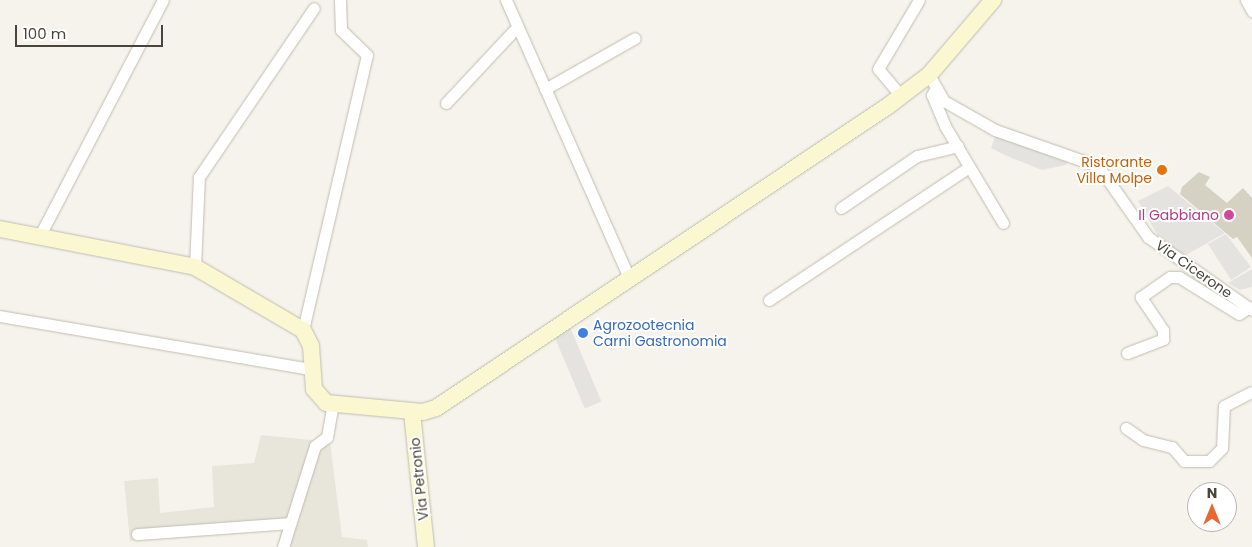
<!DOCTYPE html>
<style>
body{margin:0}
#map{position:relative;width:1252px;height:547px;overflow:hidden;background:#f5f3ec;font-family:Poppins,sans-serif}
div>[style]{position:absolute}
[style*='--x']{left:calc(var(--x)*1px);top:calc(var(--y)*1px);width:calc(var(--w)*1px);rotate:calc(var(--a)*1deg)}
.residential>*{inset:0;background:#e8e6db}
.parking>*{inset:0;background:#e4e3e0;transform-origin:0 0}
.building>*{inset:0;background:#d5d1c3}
.roads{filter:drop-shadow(0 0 1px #c0bdaf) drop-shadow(0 0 1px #c0bdaf)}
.street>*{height:11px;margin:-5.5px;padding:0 5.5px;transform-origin:5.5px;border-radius:5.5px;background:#fff}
.secondary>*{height:16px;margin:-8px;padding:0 8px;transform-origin:8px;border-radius:8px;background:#faf7d1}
.dots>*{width:14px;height:14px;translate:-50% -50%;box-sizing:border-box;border:2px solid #fff;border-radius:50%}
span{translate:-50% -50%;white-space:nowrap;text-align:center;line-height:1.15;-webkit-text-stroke:4px #fff;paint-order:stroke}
.food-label{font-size:14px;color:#c56008}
.right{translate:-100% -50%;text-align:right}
.hotel-label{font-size:14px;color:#b23c85}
.street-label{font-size:14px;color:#49453a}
.shop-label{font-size:14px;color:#366cbe}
.left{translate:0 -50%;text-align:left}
.north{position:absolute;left:1187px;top:482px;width:50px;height:50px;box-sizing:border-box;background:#fff;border:1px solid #b6b5b0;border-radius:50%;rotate:0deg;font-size:14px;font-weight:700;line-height:20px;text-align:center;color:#49453a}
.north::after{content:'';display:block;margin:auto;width:18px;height:22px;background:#e76831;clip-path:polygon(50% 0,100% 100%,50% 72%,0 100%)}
.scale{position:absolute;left:15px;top:25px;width:148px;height:22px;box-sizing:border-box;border:2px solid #49453a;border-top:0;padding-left:6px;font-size:15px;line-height:18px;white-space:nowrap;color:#49453a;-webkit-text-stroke:4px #fff;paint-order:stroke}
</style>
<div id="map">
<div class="residential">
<i style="clip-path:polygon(261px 435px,330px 442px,342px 537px,367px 540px,368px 547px,278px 547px,282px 526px,130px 541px,124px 481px,158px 478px,160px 513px,214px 507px,212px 466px,254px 463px)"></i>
</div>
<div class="parking">
<i style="clip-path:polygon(996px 134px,1068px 161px,1066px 165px,1042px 170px,1007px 156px,991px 148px)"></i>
<i style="clip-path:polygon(1168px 186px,1225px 233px,1186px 255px,1177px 252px,1158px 236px,1138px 201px)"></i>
<i style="clip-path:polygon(1226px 234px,1251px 267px,1231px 280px,1208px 244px)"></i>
<i style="clip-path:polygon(1252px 269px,1252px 287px,1240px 290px,1228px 283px)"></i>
<i style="left:569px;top:325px;width:83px;height:18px;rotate:67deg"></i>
</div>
<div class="building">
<i style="clip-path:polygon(1199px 172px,1210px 177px,1205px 185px,1227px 203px,1243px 188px,1252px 198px,1252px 258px,1237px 237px,1233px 239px,1180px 194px,1182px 187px)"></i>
</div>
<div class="roads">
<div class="street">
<i style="--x:506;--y:0;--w:304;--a:66.1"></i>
<i style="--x:1246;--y:0;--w:13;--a:61"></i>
<i style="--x:929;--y:75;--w:30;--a:60"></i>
<i style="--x:944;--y:101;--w:59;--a:29.6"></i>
<i style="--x:995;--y:130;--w:109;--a:19.3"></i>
<i style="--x:1098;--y:166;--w:87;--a:54.8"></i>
<i style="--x:1148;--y:237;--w:127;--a:35.1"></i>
<i style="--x:936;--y:88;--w:8;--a:120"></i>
<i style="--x:932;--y:95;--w:34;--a:67"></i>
<i style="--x:945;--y:126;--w:113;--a:59.1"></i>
<i style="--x:545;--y:89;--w:103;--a:-29.5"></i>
<i style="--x:901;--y:96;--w:35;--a:-130"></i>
<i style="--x:878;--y:69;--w:80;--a:-59.3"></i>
<i style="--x:446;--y:103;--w:104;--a:-46.9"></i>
<i style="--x:841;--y:208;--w:92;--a:-34.4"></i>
<i style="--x:917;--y:156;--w:42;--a:-13.7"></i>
<i style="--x:39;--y:237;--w:267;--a:-62.4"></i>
<i style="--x:195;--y:267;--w:90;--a:-87.5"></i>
<i style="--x:199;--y:177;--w:204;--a:-55.8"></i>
<i style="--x:769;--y:300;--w:240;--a:-33.6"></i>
<i style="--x:0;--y:316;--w:315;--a:9.7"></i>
<i style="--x:303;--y:330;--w:282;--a:-76.9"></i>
<i style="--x:367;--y:55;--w:36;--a:-136"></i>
<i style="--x:341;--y:30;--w:30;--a:-92"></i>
<i style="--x:1127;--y:353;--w:39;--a:-21"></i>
<i style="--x:1163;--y:339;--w:9;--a:-90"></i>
<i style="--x:1163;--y:330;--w:40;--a:-124"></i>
<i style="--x:1141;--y:297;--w:35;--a:-35"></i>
<i style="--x:1170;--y:277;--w:9;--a:0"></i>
<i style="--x:1179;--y:277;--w:70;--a:31.7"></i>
<i style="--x:1239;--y:314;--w:12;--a:-35"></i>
<i style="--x:1126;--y:428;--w:21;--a:35"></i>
<i style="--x:1143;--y:440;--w:30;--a:14"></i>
<i style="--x:1172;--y:447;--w:18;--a:49"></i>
<i style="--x:1184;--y:461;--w:25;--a:0"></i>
<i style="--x:1209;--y:461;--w:18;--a:-45"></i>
<i style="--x:1222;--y:448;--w:42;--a:-87.3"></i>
<i style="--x:1224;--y:406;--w:31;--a:-27"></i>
<i style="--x:137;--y:534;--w:152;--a:-4.1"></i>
<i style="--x:283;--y:547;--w:106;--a:-72.4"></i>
<i style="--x:315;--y:446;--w:15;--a:-37"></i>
<i style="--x:327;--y:437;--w:35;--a:-80"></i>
</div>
<div class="secondary">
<i style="--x:0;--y:229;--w:199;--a:11"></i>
<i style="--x:195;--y:267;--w:125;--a:30.3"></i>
<i style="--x:303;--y:330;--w:18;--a:63"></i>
<i style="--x:311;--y:346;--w:43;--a:86"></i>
<i style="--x:314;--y:389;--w:18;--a:49"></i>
<i style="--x:326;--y:403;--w:97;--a:5.3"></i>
<i style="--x:423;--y:412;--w:14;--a:-17"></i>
<i style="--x:436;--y:408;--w:544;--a:-33.75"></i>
<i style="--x:888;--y:106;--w:51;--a:-37.1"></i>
<i style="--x:929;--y:75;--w:99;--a:-49.5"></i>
<i style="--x:412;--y:412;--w:136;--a:84.1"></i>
</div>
</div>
<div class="dots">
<i style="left:1162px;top:170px;background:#e8710a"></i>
<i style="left:1229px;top:215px;background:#d1479c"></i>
<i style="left:583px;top:333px;background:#3f7fe0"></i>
</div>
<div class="food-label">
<span class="right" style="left:1152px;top:170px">Ristorante<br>Villa Molpe</span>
</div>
<div class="hotel-label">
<span class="right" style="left:1219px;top:215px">Il Gabbiano</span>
</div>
<div class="street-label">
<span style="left:1194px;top:269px;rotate:35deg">Via Cicerone</span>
<span style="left:419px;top:479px;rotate:-96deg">Via Petronio</span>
</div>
<div class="shop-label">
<span class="left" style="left:593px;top:333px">Agrozootecnia<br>Carni Gastronomia</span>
</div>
<div class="north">N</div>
<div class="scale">100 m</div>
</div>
